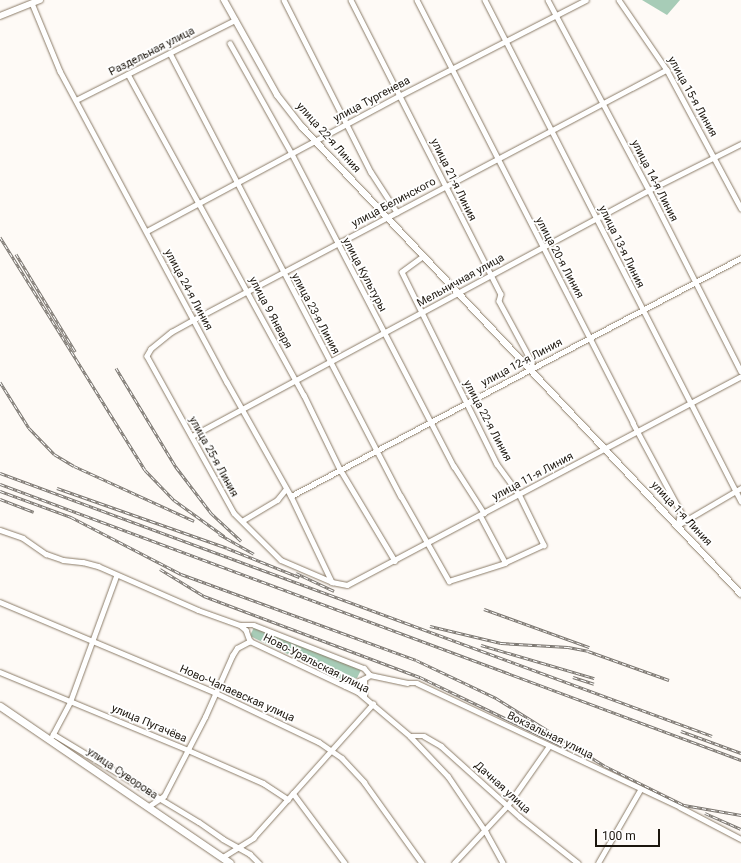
<!DOCTYPE html>
<meta charset="utf-8">
<style>
body{margin:0}
#map{position:relative;width:741px;height:863px;overflow:hidden;background:#fefaf6;font-family:Roboto,sans-serif}
div>[style]{position:absolute}
[style*='--x']{left:calc(var(--x)*1px);top:calc(var(--y)*1px);width:calc(var(--w)*1px);rotate:calc(var(--a)*1deg)}
.forest>*{inset:0;background:#a7ccb7}
.roads{filter:drop-shadow(0 0 1px #8b7c68) drop-shadow(0 0 1px #8b7c68)}
.street>*{height:4.5px;margin:-2.25px;padding:0 2.25px;transform-origin:2.25px;border-radius:2.25px;background:#fff}
.secondary>*{height:6px;margin:-3px;padding:0 3px;transform-origin:3px;border-radius:3px;background:#fff}
.primary>*{height:7px;margin:-3.5px;padding:0 3.5px;transform-origin:3.5px;border-radius:3.5px;background:#fff}
.rail>*{height:3px;margin-top:-1.5px;transform-origin:0;background:repeating-linear-gradient(90deg,#fff 0 4.5px,#7b7670 0 9px);box-sizing:border-box;border-block:1px solid #7b7670}
span{translate:-50% -50%;white-space:nowrap;text-align:center;line-height:1.15;-webkit-text-stroke:3.5px #fff;paint-order:stroke}
.street-label{font-size:11px;color:#1c160e}
.scale{position:absolute;left:595px;top:829px;width:65px;height:18px;box-sizing:border-box;border:2px solid #1c160e;border-top:0;padding-left:5px;font-size:12px;line-height:14px;white-space:nowrap;color:#1c160e;-webkit-text-stroke:3px #fff;paint-order:stroke}
</style>
<div id="map">
<div class="forest">
<i style="clip-path:polygon(642px 0,680px 0,667px 15px)"></i>
<i style="clip-path:polygon(254px 627px,361px 670px,357px 678px,345px 681px,250px 636px)"></i>
</div>
<div class="roads">
<div class="street">
<i style="--x:284;--y:0;--w:193;--a:63.2"></i>
<i style="--x:371;--y:172;--w:48;--a:57"></i>
<i style="--x:351;--y:0;--w:330;--a:63"></i>
<i style="--x:501;--y:294;--w:7;--a:106"></i>
<i style="--x:499;--y:301;--w:69;--a:61.6"></i>
<i style="--x:532;--y:362;--w:7;--a:90"></i>
<i style="--x:417;--y:0;--w:475;--a:62.9"></i>
<i style="--x:633;--y:423;--w:101;--a:61.7"></i>
<i style="--x:681;--y:512;--w:13;--a:103"></i>
<i style="--x:485;--y:0;--w:563;--a:62.93"></i>
<i style="--x:548;--y:0;--w:215;--a:62"></i>
<i style="--x:649;--y:190;--w:203;--a:63.1"></i>
<i style="--x:619;--y:0;--w:85;--a:55.6"></i>
<i style="--x:667;--y:70;--w:157;--a:61.8"></i>
<i style="--x:32;--y:3;--w:74;--a:67.6"></i>
<i style="--x:60;--y:71;--w:353;--a:61.8"></i>
<i style="--x:227;--y:382;--w:131;--a:60.7"></i>
<i style="--x:291;--y:496;--w:95;--a:64.5"></i>
<i style="--x:230;--y:43;--w:127;--a:60.8"></i>
<i style="--x:292;--y:154;--w:352;--a:62.6"></i>
<i style="--x:454;--y:466;--w:56;--a:57.4"></i>
<i style="--x:170;--y:53;--w:500;--a:62.5"></i>
<i style="--x:401;--y:496;--w:98;--a:60.5"></i>
<i style="--x:449;--y:581;--w:59;--a:-17.8"></i>
<i style="--x:505;--y:563;--w:53;--a:-118"></i>
<i style="--x:667;--y:70;--w:535;--a:152.14"></i>
<i style="--x:194;--y:320;--w:25;--a:151"></i>
<i style="--x:172;--y:332;--w:27;--a:141"></i>
<i style="--x:151;--y:349;--w:8;--a:120"></i>
<i style="--x:147;--y:356;--w:179;--a:61"></i>
<i style="--x:234;--y:513;--w:66;--a:45"></i>
<i style="--x:281;--y:560;--w:56;--a:23.3"></i>
<i style="--x:332;--y:582;--w:15;--a:11"></i>
<i style="--x:347;--y:585;--w:446;--a:-27.9"></i>
<i style="--x:128;--y:74;--w:366;--a:61.3"></i>
<i style="--x:304;--y:395;--w:82;--a:64.1"></i>
<i style="--x:340;--y:469;--w:107;--a:59.1"></i>
<i style="--x:76;--y:100;--w:178;--a:-26.7"></i>
<i style="--x:147;--y:231;--w:286;--a:-28.2"></i>
<i style="--x:399;--y:96;--w:210;--a:-27.2"></i>
<i style="--x:424;--y:256;--w:27;--a:144"></i>
<i style="--x:402;--y:272;--w:214;--a:63.7"></i>
<i style="--x:497;--y:464;--w:37;--a:54"></i>
<i style="--x:519;--y:494;--w:57;--a:63.9"></i>
<i style="--x:544;--y:545;--w:43;--a:155.2"></i>
<i style="--x:192;--y:436;--w:519;--a:-28.29"></i>
<i style="--x:649;--y:190;--w:103;--a:-26.6"></i>
<i style="--x:291;--y:496;--w:509;--a:-27.87"></i>
<i style="--x:242;--y:521;--w:41;--a:-31"></i>
<i style="--x:277;--y:500;--w:14;--a:-51"></i>
<i style="--x:678;--y:525;--w:73;--a:-30.4"></i>
<i style="--x:0;--y:530;--w:24;--a:19"></i>
<i style="--x:23;--y:538;--w:28;--a:35"></i>
<i style="--x:46;--y:554;--w:18;--a:19"></i>
<i style="--x:63;--y:560;--w:20;--a:6"></i>
<i style="--x:83;--y:562;--w:16;--a:15"></i>
<i style="--x:98;--y:566;--w:109;--a:23.7"></i>
<i style="--x:198;--y:610;--w:45;--a:19.7"></i>
<i style="--x:240;--y:625;--w:8;--a:40"></i>
<i style="--x:246;--y:630;--w:12;--a:70"></i>
<i style="--x:250;--y:641;--w:119;--a:25.3"></i>
<i style="--x:358;--y:692;--w:68;--a:40.2"></i>
<i style="--x:410;--y:736;--w:55;--a:46.5"></i>
<i style="--x:448;--y:776;--w:68;--a:55.8"></i>
<i style="--x:486;--y:832;--w:35;--a:61"></i>
<i style="--x:0;--y:602;--w:232;--a:22.8"></i>
<i style="--x:214;--y:692;--w:116;--a:25.5"></i>
<i style="--x:319;--y:742;--w:28;--a:35"></i>
<i style="--x:342;--y:758;--w:33;--a:47"></i>
<i style="--x:364;--y:782;--w:100;--a:54.4"></i>
<i style="--x:240;--y:625;--w:14;--a:0"></i>
<i style="--x:254;--y:625;--w:118;--a:21.4"></i>
<i style="--x:364;--y:668;--w:9;--a:49"></i>
<i style="--x:0;--y:672;--w:204;--a:22.5"></i>
<i style="--x:188;--y:750;--w:82;--a:23.7"></i>
<i style="--x:263;--y:783;--w:30;--a:33"></i>
<i style="--x:345;--y:686;--w:20;--a:-20"></i>
<i style="--x:364;--y:697;--w:18;--a:-90"></i>
<i style="--x:364;--y:679;--w:7;--a:-34"></i>
<i style="--x:370;--y:675;--w:38;--a:12"></i>
<i style="--x:407;--y:683;--w:10;--a:0"></i>
<i style="--x:417;--y:683;--w:291;--a:25.2"></i>
<i style="--x:680;--y:807;--w:69;--a:27.7"></i>
<i style="--x:53;--y:734;--w:170;--a:31.1"></i>
<i style="--x:199;--y:822;--w:29;--a:35"></i>
<i style="--x:223;--y:839;--w:31;--a:29"></i>
<i style="--x:250;--y:854;--w:13;--a:45"></i>
<i style="--x:52;--y:736;--w:38;--a:-62"></i>
<i style="--x:70;--y:702;--w:134;--a:-69.9"></i>
<i style="--x:410;--y:736;--w:14;--a:0"></i>
<i style="--x:424;--y:736;--w:20;--a:30"></i>
<i style="--x:441;--y:746;--w:106;--a:41.9"></i>
<i style="--x:520;--y:817;--w:74;--a:38.4"></i>
<i style="--x:293;--y:793;--w:87;--a:53.4"></i>
<i style="--x:149;--y:806;--w:18;--a:-34"></i>
<i style="--x:164;--y:796;--w:89;--a:-62.6"></i>
<i style="--x:205;--y:717;--w:67;--a:-66.1"></i>
<i style="--x:232;--y:656;--w:9;--a:-58"></i>
<i style="--x:237;--y:648;--w:15;--a:-28"></i>
<i style="--x:223;--y:857;--w:36;--a:-32"></i>
<i style="--x:253;--y:838;--w:180;--a:-48.2"></i>
<i style="--x:454;--y:863;--w:78;--a:-47.1"></i>
<i style="--x:507;--y:806;--w:73;--a:-55"></i>
<i style="--x:598;--y:863;--w:84;--a:-60.1"></i>
</div>
<div class="secondary">
<i style="--x:224;--y:0;--w:109;--a:60.8"></i>
<i style="--x:277;--y:95;--w:41;--a:52"></i>
<i style="--x:302;--y:127;--w:641;--a:46.77"></i>
<i style="--x:0;--y:16;--w:43;--a:-21.8"></i>
</div>
<div class="primary">
<i style="--x:0;--y:706;--w:278;--a:34.3"></i>
</div>
</div>
<div class="rail">
<i style="--x:0;--y:237;--w:274;--a:58.1"></i>
<i style="--x:145;--y:470;--w:42;--a:46"></i>
<i style="--x:174;--y:500;--w:62;--a:35.8"></i>
<i style="--x:16;--y:254;--w:114;--a:58.7"></i>
<i style="--x:116;--y:368;--w:116;--a:58.8"></i>
<i style="--x:176;--y:467;--w:58;--a:52.7"></i>
<i style="--x:211;--y:513;--w:41;--a:43"></i>
<i style="--x:0;--y:382;--w:54;--a:57.8"></i>
<i style="--x:29;--y:428;--w:36;--a:46"></i>
<i style="--x:54;--y:454;--w:23;--a:31"></i>
<i style="--x:74;--y:466;--w:132;--a:24.6"></i>
<i style="--x:0;--y:473;--w:759;--a:20.27"></i>
<i style="--x:0;--y:484;--w:791;--a:20.43"></i>
<i style="--x:57;--y:488;--w:180;--a:19.4"></i>
<i style="--x:227;--y:548;--w:78;--a:21.9"></i>
<i style="--x:0;--y:491;--w:76;--a:20.1"></i>
<i style="--x:71;--y:517;--w:124;--a:27.4"></i>
<i style="--x:181;--y:574;--w:250;--a:20.1"></i>
<i style="--x:416;--y:660;--w:89;--a:25.4"></i>
<i style="--x:496;--y:698;--w:128;--a:32"></i>
<i style="--x:605;--y:766;--w:88;--a:26.3"></i>
<i style="--x:684;--y:805;--w:58;--a:10"></i>
<i style="--x:0;--y:499;--w:36;--a:21"></i>
<i style="--x:219;--y:534;--w:40;--a:29.7"></i>
<i style="--x:160;--y:569;--w:52;--a:31.5"></i>
<i style="--x:204;--y:596;--w:231;--a:20.6"></i>
<i style="--x:420;--y:677;--w:165;--a:25.8"></i>
<i style="--x:296;--y:573;--w:42;--a:25.3"></i>
<i style="--x:484;--y:609;--w:112;--a:19.9"></i>
<i style="--x:430;--y:626;--w:73;--a:13.5"></i>
<i style="--x:501;--y:643;--w:67;--a:3.4"></i>
<i style="--x:568;--y:647;--w:20;--a:11"></i>
<i style="--x:588;--y:651;--w:86;--a:19.7"></i>
<i style="--x:481;--y:645;--w:118;--a:16.3"></i>
<i style="--x:573;--y:677;--w:22;--a:18"></i>
<i style="--x:681;--y:731;--w:64;--a:20.1"></i>
<i style="--x:705;--y:813;--w:39;--a:24"></i>
</div>
<div class="street-label">
<span style="left:152px;top:52px;rotate:-27deg">Раздельная улица</span>
<span style="left:692px;top:97px;rotate:61deg">улица 15-я Линия</span>
<span style="left:372px;top:100px;rotate:-28deg">улица Тургенева</span>
<span style="left:328px;top:138px;rotate:48deg">улица 22-я Линия</span>
<span style="left:453px;top:180px;rotate:64deg">улица 21-я Линия</span>
<span style="left:654px;top:181px;rotate:63deg">улица 14-я Линия</span>
<span style="left:394px;top:203px;rotate:-28deg">улица Белинского</span>
<span style="left:621px;top:247px;rotate:64deg">улица 13-я Линия</span>
<span style="left:559px;top:258px;rotate:62deg">улица 20-я Линия</span>
<span style="left:364px;top:275px;rotate:62deg">улица Культуры</span>
<span style="left:461px;top:281px;rotate:-29deg">Мельничная улица</span>
<span style="left:188px;top:290px;rotate:62deg">улица 24-я Линия</span>
<span style="left:270px;top:313px;rotate:62deg">улица 9 Января</span>
<span style="left:315px;top:314px;rotate:62deg">улица 23-я Линия</span>
<span style="left:522px;top:363px;rotate:-28deg">улица 12-я Линия</span>
<span style="left:487px;top:421px;rotate:62deg">улица 22-я Линия</span>
<span style="left:213px;top:457px;rotate:61deg">улица 25-я Линия</span>
<span style="left:533px;top:477px;rotate:-28deg">улица 11-я Линия</span>
<span style="left:681px;top:514px;rotate:47deg">улица 1-я Линия</span>
<span style="left:316px;top:664px;rotate:27deg">Ново-Уральская улица</span>
<span style="left:237px;top:694px;rotate:24deg">Ново-Чапаевская улица</span>
<span style="left:149px;top:724px;rotate:23deg">улица Пугачёва</span>
<span style="left:550px;top:736px;rotate:26deg">Вокзальная улица</span>
<span style="left:122px;top:774px;rotate:34deg">улица Суворова</span>
<span style="left:502px;top:788px;rotate:42deg">Дачная улица</span>
</div>
<div class="scale">100 m</div>
</div>
